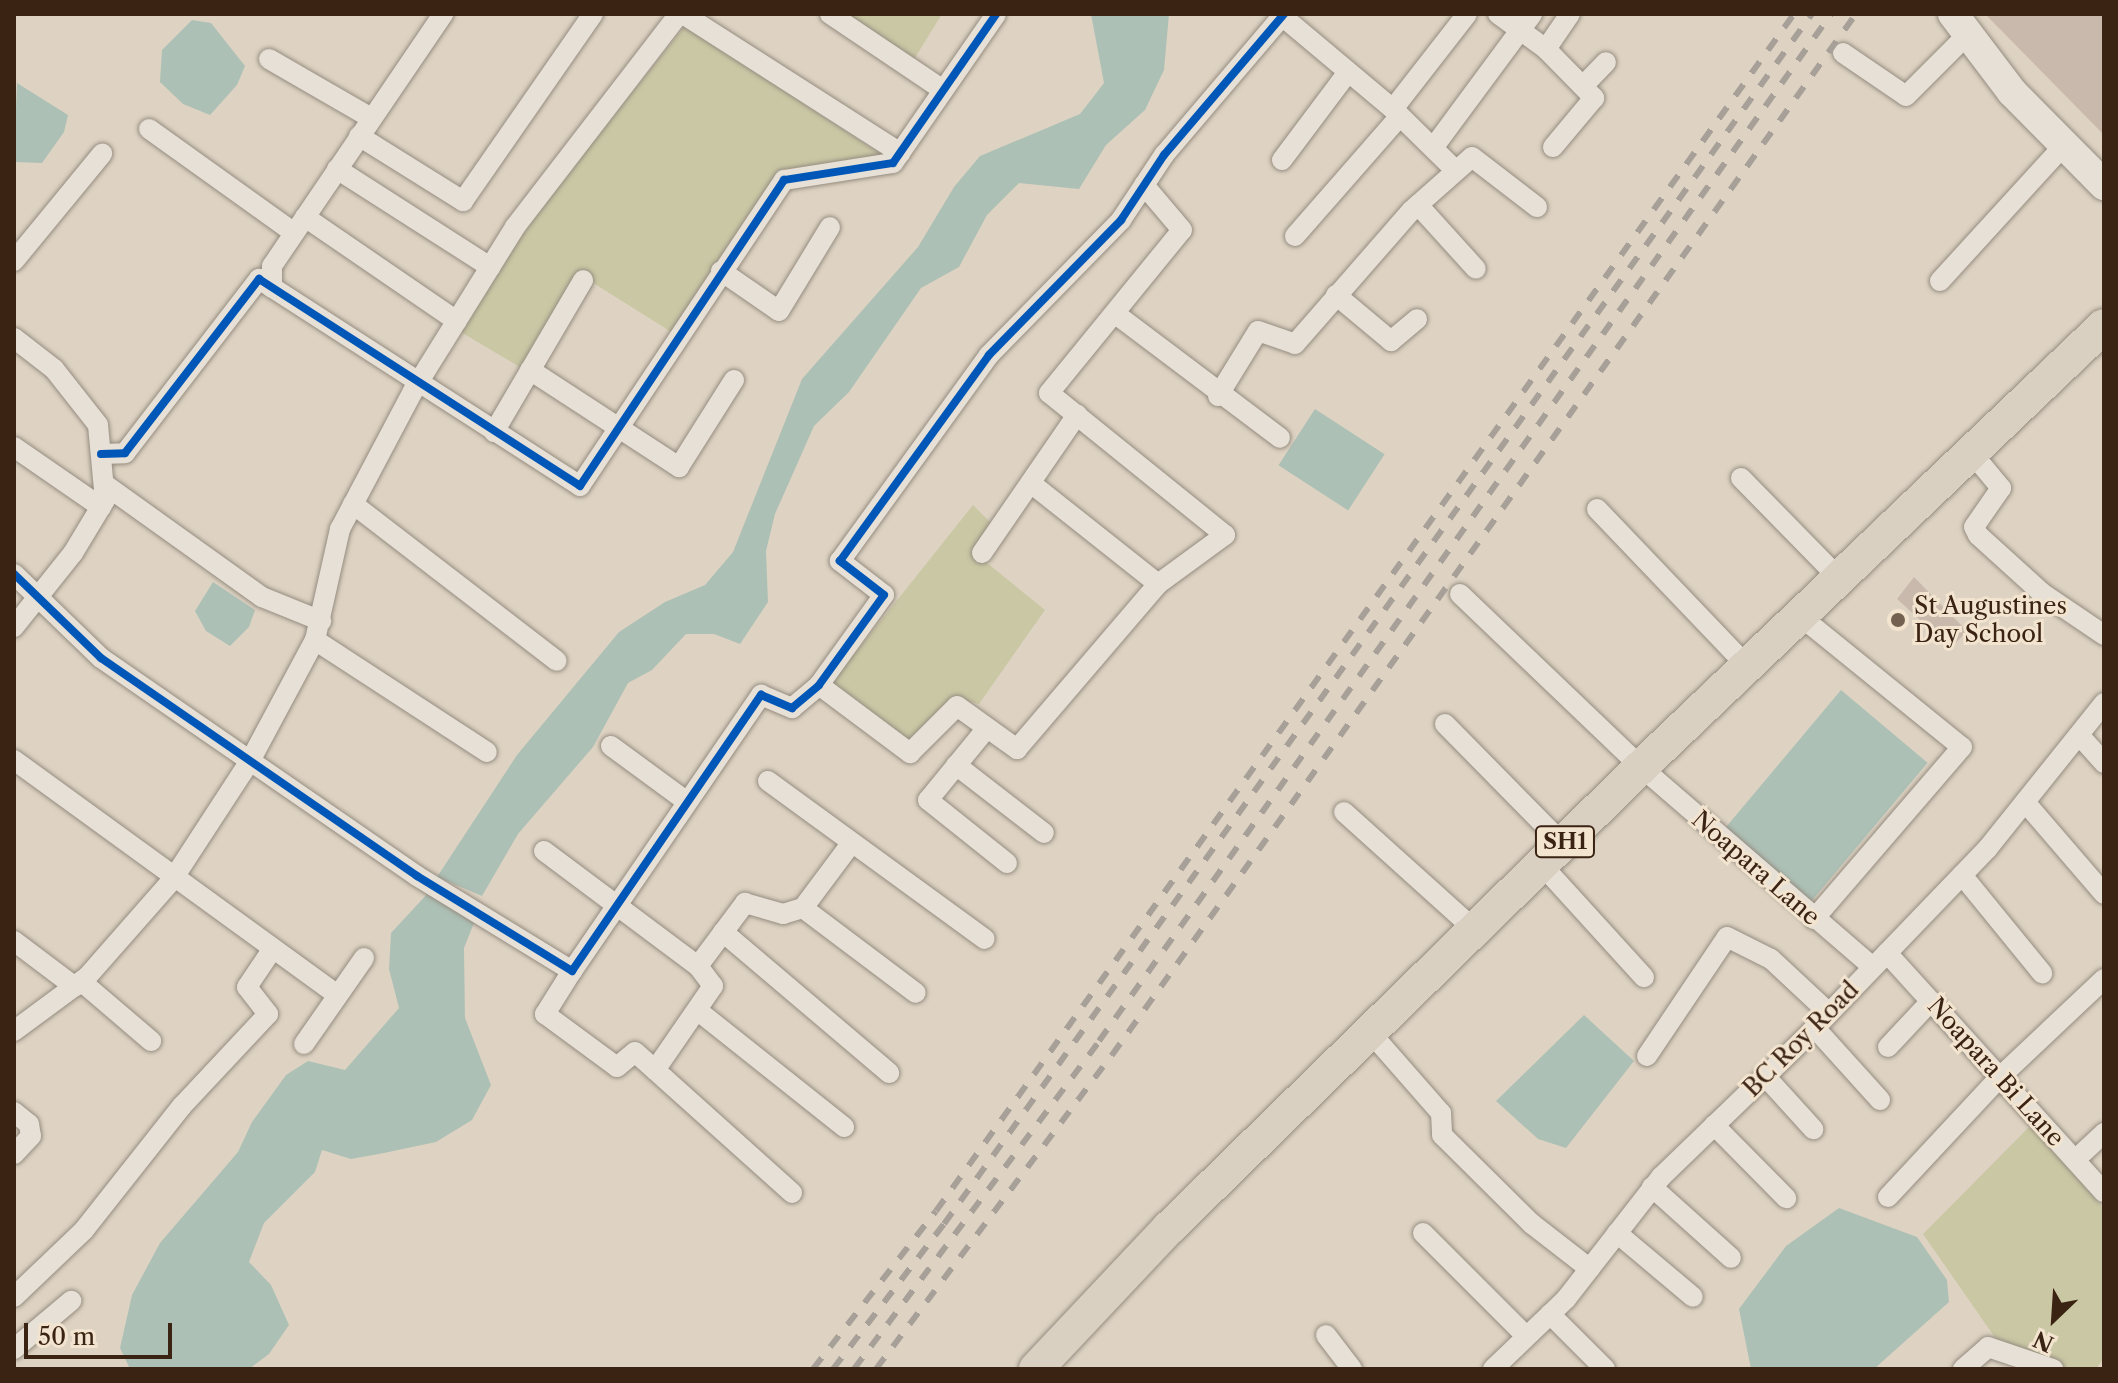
<!DOCTYPE html>
<style>
body{margin:0}
#map{position:relative;width:2118px;height:1383px;overflow:hidden;background:#ded3c2;font-family:"Libre Caslon Text",serif}
div>[style]{position:absolute}
[style*='--x']{left:calc(var(--x)*1px);top:calc(var(--y)*1px);width:calc(var(--w)*1px);rotate:calc(var(--a)*1deg)}
.green>*{inset:0;background:#cac7a4}
.water>*{inset:0;background:#adc0b5;transform-origin:0 0}
.building>*{inset:0;background:#c9b9ac}
.roads{filter:drop-shadow(0 0 2px #958c80) drop-shadow(0 0 2px #958c80)}
.street>*{height:20px;margin:-10px;padding:0 10px;transform-origin:10px;border-radius:10px;background:#e6e0d6}
.secondary>*{height:30px;margin:-15px;padding:0 15px;transform-origin:15px;border-radius:15px;background:#e6e0d6}
.primary>*{height:34px;margin:-17px;padding:0 17px;transform-origin:17px;border-radius:17px;background:#d9d0c2}
.rail>*{height:6px;margin-top:-3px;transform-origin:0;background:repeating-linear-gradient(90deg,#a7a098 0 14px,transparent 0 28px)}
.cycleway>*{height:8px;margin:-4px;padding:0 4px;transform-origin:4px;border-radius:4px;background:#0057b8}
.dots>*{width:22px;height:22px;translate:-50% -50%;box-sizing:border-box;border:4px solid #f2e4cf;border-radius:50%}
span{translate:-50% -50%;white-space:nowrap;text-align:center;line-height:1.15;-webkit-text-stroke:6px #f2e4cf;paint-order:stroke}
.shield-label span{padding:2px 6px;background:#f2e4cf;border:2px solid;border-radius:6px;-webkit-text-stroke-width:0}
.shield-label{font-size:22px;color:#3b2313;font-weight:700}
.poi-label{font-size:24px;color:#3b2313}
.left{translate:0 -50%;text-align:left}
.street-label{font-size:24px;color:#3b2313}
.frame{position:absolute;inset:0;border:16px solid #3b2313;pointer-events:none}
.north{position:absolute;left:2014px;top:1279px;width:80px;height:80px;-webkit-text-stroke:6px #f2e4cf;paint-order:stroke;rotate:205deg;font-size:22px;font-weight:700;line-height:32px;text-align:center;color:#3b2313}
.north::after{content:'';display:block;margin:auto;width:28px;height:36px;background:#3b2313;clip-path:polygon(50% 0,100% 100%,50% 72%,0 100%)}
.scale{position:absolute;left:24px;top:1323px;width:148px;height:36px;box-sizing:border-box;border:4px solid #3b2313;border-top:0;padding-left:10px;font-size:24px;line-height:28px;white-space:nowrap;color:#3b2313;-webkit-text-stroke:6px #f2e4cf;paint-order:stroke}
</style>
<div id="map">
<div class="green">
<i style="clip-path:polygon(841px 14px,942px 14px,913px 61px)"></i>
<i style="clip-path:polygon(685px 26px,888px 159px,780px 175px,673px 333px,582px 276px,525px 370px,459px 331px,506px 250px)"></i>
<i style="clip-path:polygon(973px 505px,991px 523px,976px 554px,1045px 610px,979px 704px,954px 698px,907px 742px,828px 687px)"></i>
<i style="clip-path:polygon(2032px 1124px,2104px 1209px,2104px 1358px,2096px 1369px,2062px 1369px,2005px 1352px,1923px 1234px)"></i>
</div>
<div class="water">
<i style="clip-path:polygon(1091px 14px,1169px 14px,1164px 70px,1145px 110px,1106px 145px,1079px 189px,1019px 183px,987px 215px,959px 267px,921px 288px,849px 392px,814px 426px,775px 514px,766px 551px,768px 602px,740px 644px,714px 634px,686px 634px,652px 670px,628px 683px,593px 747px,518px 834px,482px 896px,437px 877px,517px 755px,619px 632px,665px 602px,705px 585px,733px 552px,802px 379px,918px 247px,954px 187px,980px 156px,1080px 114px,1104px 83px)"></i>
<i style="clip-path:polygon(192px 20px,211px 23px,245px 66px,237px 85px,210px 115px,183px 104px,160px 82px,162px 50px)"></i>
<i style="clip-path:polygon(17px 83px,68px 115px,64px 132px,42px 163px,14px 162px)"></i>
<i style="left:1315px;top:409px;width:83px;height:67px;rotate:33deg"></i>
<i style="clip-path:polygon(213px 582px,255px 610px,249px 627px,230px 646px,206px 631px,195px 611px)"></i>
<i style="left:1841px;top:690px;width:113px;height:187px;rotate:40deg"></i>
<i style="clip-path:polygon(429px 892px,474px 923px,464px 948px,465px 1018px,491px 1085px,472px 1120px,436px 1142px,384px 1153px,351px 1159px,322px 1150px,315px 1172px,264px 1223px,249px 1262px,271px 1285px,289px 1325px,269px 1354px,249px 1369px,130px 1369px,120px 1348px,132px 1295px,160px 1243px,238px 1152px,252px 1122px,286px 1075px,308px 1061px,345px 1070px,399px 1008px,389px 969px,391px 933px)"></i>
<i style="clip-path:polygon(1584px 1015px,1634px 1061px,1566px 1148px,1538px 1139px,1496px 1101px)"></i>
<i style="clip-path:polygon(1839px 1208px,1917px 1237px,1947px 1280px,1949px 1302px,1874px 1369px,1751px 1369px,1739px 1309px,1786px 1246px)"></i>
</div>
<div class="building">
<i style="clip-path:polygon(1985px 14px,2104px 14px,2104px 135px)"></i>
<i style="clip-path:polygon(1914px 577px,1967px 631px,1951px 648px,1897px 599px)"></i>
</div>
<div class="roads">
<div class="street">
<i style="--x:683;--y:14;--w:258;--a:32.6"></i>
<i style="--x:830;--y:14;--w:136;--a:33.9"></i>
<i style="--x:1498;--y:14;--w:59;--a:36.1"></i>
<i style="--x:1546;--y:49;--w:69;--a:45.6"></i>
<i style="--x:1594;--y:98;--w:64;--a:129.9"></i>
<i style="--x:1282;--y:16;--w:145;--a:40"></i>
<i style="--x:1393;--y:109;--w:88;--a:44.5"></i>
<i style="--x:1546;--y:49;--w:42;--a:-55.6"></i>
<i style="--x:1843;--y:53;--w:76;--a:34.3"></i>
<i style="--x:1906;--y:96;--w:88;--a:-45"></i>
<i style="--x:269;--y:59;--w:118;--a:30"></i>
<i style="--x:1583;--y:86;--w:33;--a:-46"></i>
<i style="--x:1393;--y:109;--w:120;--a:-52.1"></i>
<i style="--x:149;--y:129;--w:178;--a:35.6"></i>
<i style="--x:359;--y:136;--w:123;--a:32"></i>
<i style="--x:463;--y:201;--w:228;--a:-55.2"></i>
<i style="--x:1433;--y:148;--w:167;--a:-53.5"></i>
<i style="--x:1282;--y:160;--w:110;--a:-53.1"></i>
<i style="--x:337;--y:169;--w:182;--a:32.6"></i>
<i style="--x:1418;--y:205;--w:86;--a:47.8"></i>
<i style="--x:305;--y:217;--w:184;--a:34.4"></i>
<i style="--x:1295;--y:236;--w:159;--a:-48.8"></i>
<i style="--x:14;--y:261;--w:139;--a:-50.6"></i>
<i style="--x:721;--y:271;--w:70;--a:34.6"></i>
<i style="--x:779;--y:311;--w:98;--a:-58.7"></i>
<i style="--x:1940;--y:281;--w:184;--a:-47.6"></i>
<i style="--x:272;--y:288;--w:22;--a:-90"></i>
<i style="--x:272;--y:266;--w:305;--a:-55.8"></i>
<i style="--x:1336;--y:295;--w:72;--a:39.9"></i>
<i style="--x:1391;--y:341;--w:34;--a:-40"></i>
<i style="--x:1117;--y:315;--w:204;--a:37"></i>
<i style="--x:14;--y:338;--w:51;--a:37.8"></i>
<i style="--x:54;--y:369;--w:71;--a:51.8"></i>
<i style="--x:98;--y:425;--w:75;--a:84.7"></i>
<i style="--x:105;--y:500;--w:62;--a:121.1"></i>
<i style="--x:73;--y:553;--w:95;--a:128.6"></i>
<i style="--x:530;--y:370;--w:178;--a:33.1"></i>
<i style="--x:679;--y:467;--w:103;--a:-57.7"></i>
<i style="--x:1218;--y:396;--w:76;--a:-58.4"></i>
<i style="--x:1258;--y:331;--w:39;--a:19"></i>
<i style="--x:1295;--y:344;--w:176;--a:-48.9"></i>
<i style="--x:1411;--y:211;--w:81;--a:-41.5"></i>
<i style="--x:1472;--y:157;--w:82;--a:37.6"></i>
<i style="--x:494;--y:432;--w:176;--a:-59.6"></i>
<i style="--x:14;--y:447;--w:106;--a:34.6"></i>
<i style="--x:1971;--y:452;--w:47;--a:50.2"></i>
<i style="--x:2001;--y:488;--w:47;--a:124.7"></i>
<i style="--x:1974;--y:527;--w:9;--a:63"></i>
<i style="--x:1978;--y:535;--w:86;--a:42.2"></i>
<i style="--x:2042;--y:593;--w:75;--a:34.1"></i>
<i style="--x:101;--y:454;--w:24;--a:-2"></i>
<i style="--x:125;--y:453;--w:220;--a:-52.4"></i>
<i style="--x:259;--y:279;--w:382;--a:32.8"></i>
<i style="--x:580;--y:486;--w:368;--a:-56.3"></i>
<i style="--x:784;--y:180;--w:110;--a:-8.9"></i>
<i style="--x:893;--y:163;--w:181;--a:-55.3"></i>
<i style="--x:1741;--y:478;--w:141;--a:45.6"></i>
<i style="--x:104;--y:484;--w:194;--a:35.6"></i>
<i style="--x:262;--y:597;--w:64;--a:22.1"></i>
<i style="--x:1032;--y:484;--w:161;--a:38.4"></i>
<i style="--x:1158;--y:584;--w:83;--a:-36.2"></i>
<i style="--x:1225;--y:535;--w:226;--a:-141.1"></i>
<i style="--x:1049;--y:393;--w:210;--a:-50.8"></i>
<i style="--x:1182;--y:230;--w:59;--a:-130.2"></i>
<i style="--x:353;--y:504;--w:257;--a:37.6"></i>
<i style="--x:1597;--y:509;--w:219;--a:46.3"></i>
<i style="--x:982;--y:553;--w:168;--a:-55.5"></i>
<i style="--x:14;--y:574;--w:121;--a:44"></i>
<i style="--x:101;--y:658;--w:384;--a:34.6"></i>
<i style="--x:417;--y:876;--w:182;--a:31.5"></i>
<i style="--x:572;--y:971;--w:335;--a:-55.6"></i>
<i style="--x:761;--y:695;--w:34;--a:23"></i>
<i style="--x:792;--y:708;--w:35;--a:-40"></i>
<i style="--x:819;--y:685;--w:111;--a:-54.2"></i>
<i style="--x:884;--y:595;--w:56;--a:-142.3"></i>
<i style="--x:840;--y:561;--w:254;--a:-54.1"></i>
<i style="--x:989;--y:355;--w:189;--a:-45.6"></i>
<i style="--x:1121;--y:220;--w:78;--a:-56.5"></i>
<i style="--x:1164;--y:155;--w:185;--a:-49.6"></i>
<i style="--x:1460;--y:594;--w:250;--a:43.7"></i>
<i style="--x:1641;--y:767;--w:306;--a:40.8"></i>
<i style="--x:1800;--y:616;--w:208;--a:39"></i>
<i style="--x:1962;--y:747;--w:227;--a:130.7"></i>
<i style="--x:315;--y:640;--w:205;--a:33.1"></i>
<i style="--x:819;--y:685;--w:114;--a:36.8"></i>
<i style="--x:910;--y:753;--w:66;--a:-45"></i>
<i style="--x:957;--y:706;--w:74;--a:35.6"></i>
<i style="--x:1017;--y:749;--w:217;--a:-49.5"></i>
<i style="--x:1445;--y:724;--w:168;--a:45.5"></i>
<i style="--x:987;--y:728;--w:93;--a:129.3"></i>
<i style="--x:928;--y:800;--w:101;--a:38.6"></i>
<i style="--x:2079;--y:735;--w:38;--a:48"></i>
<i style="--x:611;--y:746;--w:93;--a:36.3"></i>
<i style="--x:14;--y:760;--w:400;--a:36"></i>
<i style="--x:956;--y:765;--w:111;--a:37.7"></i>
<i style="--x:768;--y:781;--w:268;--a:36.1"></i>
<i style="--x:2025;--y:802;--w:121;--a:49.3"></i>
<i style="--x:1344;--y:812;--w:176;--a:42"></i>
<i style="--x:544;--y:851;--w:192;--a:36.8"></i>
<i style="--x:698;--y:966;--w:25;--a:53"></i>
<i style="--x:713;--y:986;--w:102;--a:124.6"></i>
<i style="--x:1541;--y:864;--w:153;--a:47.7"></i>
<i style="--x:1962;--y:875;--w:127;--a:50.8"></i>
<i style="--x:803;--y:908;--w:141;--a:37"></i>
<i style="--x:723;--y:932;--w:218;--a:40.3"></i>
<i style="--x:14;--y:941;--w:76;--a:37"></i>
<i style="--x:1887;--y:953;--w:323;--a:47.8"></i>
<i style="--x:698;--y:966;--w:79;--a:-53.3"></i>
<i style="--x:745;--y:903;--w:40;--a:16"></i>
<i style="--x:783;--y:914;--w:21;--a:-17"></i>
<i style="--x:803;--y:908;--w:79;--a:-53.3"></i>
<i style="--x:572;--y:971;--w:51;--a:122.1"></i>
<i style="--x:545;--y:1014;--w:89;--a:36.4"></i>
<i style="--x:617;--y:1067;--w:23;--a:-40"></i>
<i style="--x:635;--y:1052;--w:211;--a:41.9"></i>
<i style="--x:82;--y:982;--w:91;--a:40.5"></i>
<i style="--x:697;--y:1010;--w:188;--a:38.5"></i>
<i style="--x:1815;--y:1028;--w:97;--a:47.9"></i>
<i style="--x:14;--y:1031;--w:91;--a:-36.5"></i>
<i style="--x:87;--y:977;--w:130;--a:-48.7"></i>
<i style="--x:173;--y:879;--w:141;--a:-56.9"></i>
<i style="--x:250;--y:761;--w:137;--a:-61.8"></i>
<i style="--x:315;--y:640;--w:114;--a:-77.3"></i>
<i style="--x:340;--y:529;--w:156;--a:-62.1"></i>
<i style="--x:413;--y:391;--w:193;--a:-58.1"></i>
<i style="--x:515;--y:227;--w:269;--a:-52.4"></i>
<i style="--x:1370;--y:1032;--w:108;--a:48.8"></i>
<i style="--x:1441;--y:1113;--w:22;--a:87"></i>
<i style="--x:1442;--y:1135;--w:127;--a:44.7"></i>
<i style="--x:1532;--y:1224;--w:73;--a:37.8"></i>
<i style="--x:304;--y:1044;--w:105;--a:-55.1"></i>
<i style="--x:1888;--y:1047;--w:63;--a:-46.9"></i>
<i style="--x:1647;--y:1056;--w:143;--a:-56.1"></i>
<i style="--x:1727;--y:937;--w:49;--a:26.6"></i>
<i style="--x:1771;--y:959;--w:79;--a:43"></i>
<i style="--x:1765;--y:1076;--w:72;--a:47.8"></i>
<i style="--x:14;--y:1112;--w:19;--a:39"></i>
<i style="--x:29;--y:1124;--w:12;--a:81"></i>
<i style="--x:31;--y:1136;--w:25;--a:133"></i>
<i style="--x:1714;--y:1125;--w:103;--a:45.4"></i>
<i style="--x:2075;--y:1160;--w:40;--a:-43"></i>
<i style="--x:1652;--y:1187;--w:106;--a:41.9"></i>
<i style="--x:1888;--y:1197;--w:164;--a:-47"></i>
<i style="--x:2000;--y:1077;--w:143;--a:-43.3"></i>
<i style="--x:1423;--y:1233;--w:146;--a:45"></i>
<i style="--x:1617;--y:1233;--w:99;--a:40.1"></i>
<i style="--x:14;--y:1297;--w:97;--a:-43.7"></i>
<i style="--x:84;--y:1230;--w:158;--a:-51.7"></i>
<i style="--x:182;--y:1106;--w:126;--a:-46.9"></i>
<i style="--x:268;--y:1014;--w:34;--a:-128"></i>
<i style="--x:247;--y:987;--w:45;--a:-56"></i>
<i style="--x:1550;--y:1314;--w:78;--a:45"></i>
<i style="--x:1326;--y:1335;--w:43;--a:52.6"></i>
<i style="--x:14;--y:1349;--w:75;--a:-40.1"></i>
<i style="--x:1493;--y:1369;--w:101;--a:-43.8"></i>
<i style="--x:1566;--y:1299;--w:155;--a:-52.1"></i>
<i style="--x:1661;--y:1177;--w:209;--a:-44"></i>
<i style="--x:1811;--y:1032;--w:255;--a:-46.1"></i>
<i style="--x:1988;--y:848;--w:186;--a:-51.3"></i>
<i style="--x:1963;--y:1369;--w:33;--a:-41"></i>
<i style="--x:1988;--y:1347;--w:69;--a:18.7"></i>
</div>
<div class="secondary">
<i style="--x:1953;--y:14;--w:98;--a:52.9"></i>
<i style="--x:2012;--y:92;--w:131;--a:45.3"></i>
</div>
<div class="primary">
<i style="--x:1036;--y:1369;--w:194;--a:-46.7"></i>
<i style="--x:1169;--y:1228;--w:660;--a:-44.32"></i>
<i style="--x:1641;--y:767;--w:639;--a:-43.61"></i>
</div>
</div>
<div class="rail">
<i style="--x:813;--y:1369;--w:200;--a:-52.1"></i>
<i style="--x:936;--y:1211;--w:1473;--a:-54.37"></i>
<i style="--x:833;--y:1369;--w:183;--a:-52.6"></i>
<i style="--x:944;--y:1224;--w:1489;--a:-54.35"></i>
<i style="--x:854;--y:1369;--w:409;--a:-53.2"></i>
<i style="--x:1099;--y:1041;--w:1261;--a:-54.52"></i>
<i style="--x:876;--y:1369;--w:393;--a:-53.1"></i>
<i style="--x:1112;--y:1055;--w:1280;--a:-54.45"></i>
</div>
<div class="cycleway">
<i style="--x:101;--y:454;--w:24;--a:-2"></i>
<i style="--x:125;--y:453;--w:220;--a:-52.4"></i>
<i style="--x:259;--y:279;--w:382;--a:32.8"></i>
<i style="--x:580;--y:486;--w:368;--a:-56.3"></i>
<i style="--x:784;--y:180;--w:110;--a:-8.9"></i>
<i style="--x:893;--y:163;--w:181;--a:-55.3"></i>
<i style="--x:14;--y:574;--w:121;--a:44"></i>
<i style="--x:101;--y:658;--w:384;--a:34.6"></i>
<i style="--x:417;--y:876;--w:182;--a:31.5"></i>
<i style="--x:572;--y:971;--w:335;--a:-55.6"></i>
<i style="--x:761;--y:695;--w:34;--a:23"></i>
<i style="--x:792;--y:708;--w:35;--a:-40"></i>
<i style="--x:819;--y:685;--w:111;--a:-54.2"></i>
<i style="--x:884;--y:595;--w:56;--a:-142.3"></i>
<i style="--x:840;--y:561;--w:254;--a:-54.1"></i>
<i style="--x:989;--y:355;--w:189;--a:-45.6"></i>
<i style="--x:1121;--y:220;--w:78;--a:-56.5"></i>
<i style="--x:1164;--y:155;--w:185;--a:-49.6"></i>
</div>
<div class="dots">
<i style="left:1898px;top:620px;background:#746150"></i>
</div>
<div class="shield-label">
<span style="left:1565px;top:842px">SH1</span>
</div>
<div class="poi-label">
<span class="left" style="left:1914px;top:620px">St Augustines<br>Day School</span>
</div>
<div class="street-label">
<span style="left:1756px;top:868px;rotate:41deg">Noapara Lane</span>
<span style="left:1801px;top:1039px;rotate:-45deg">BC Roy Road</span>
<span style="left:1996px;top:1072px;rotate:48deg">Noapara Bi Lane</span>
</div>
<div class="frame"></div>
<div class="north">N</div>
<div class="scale">50 m</div>
</div>
